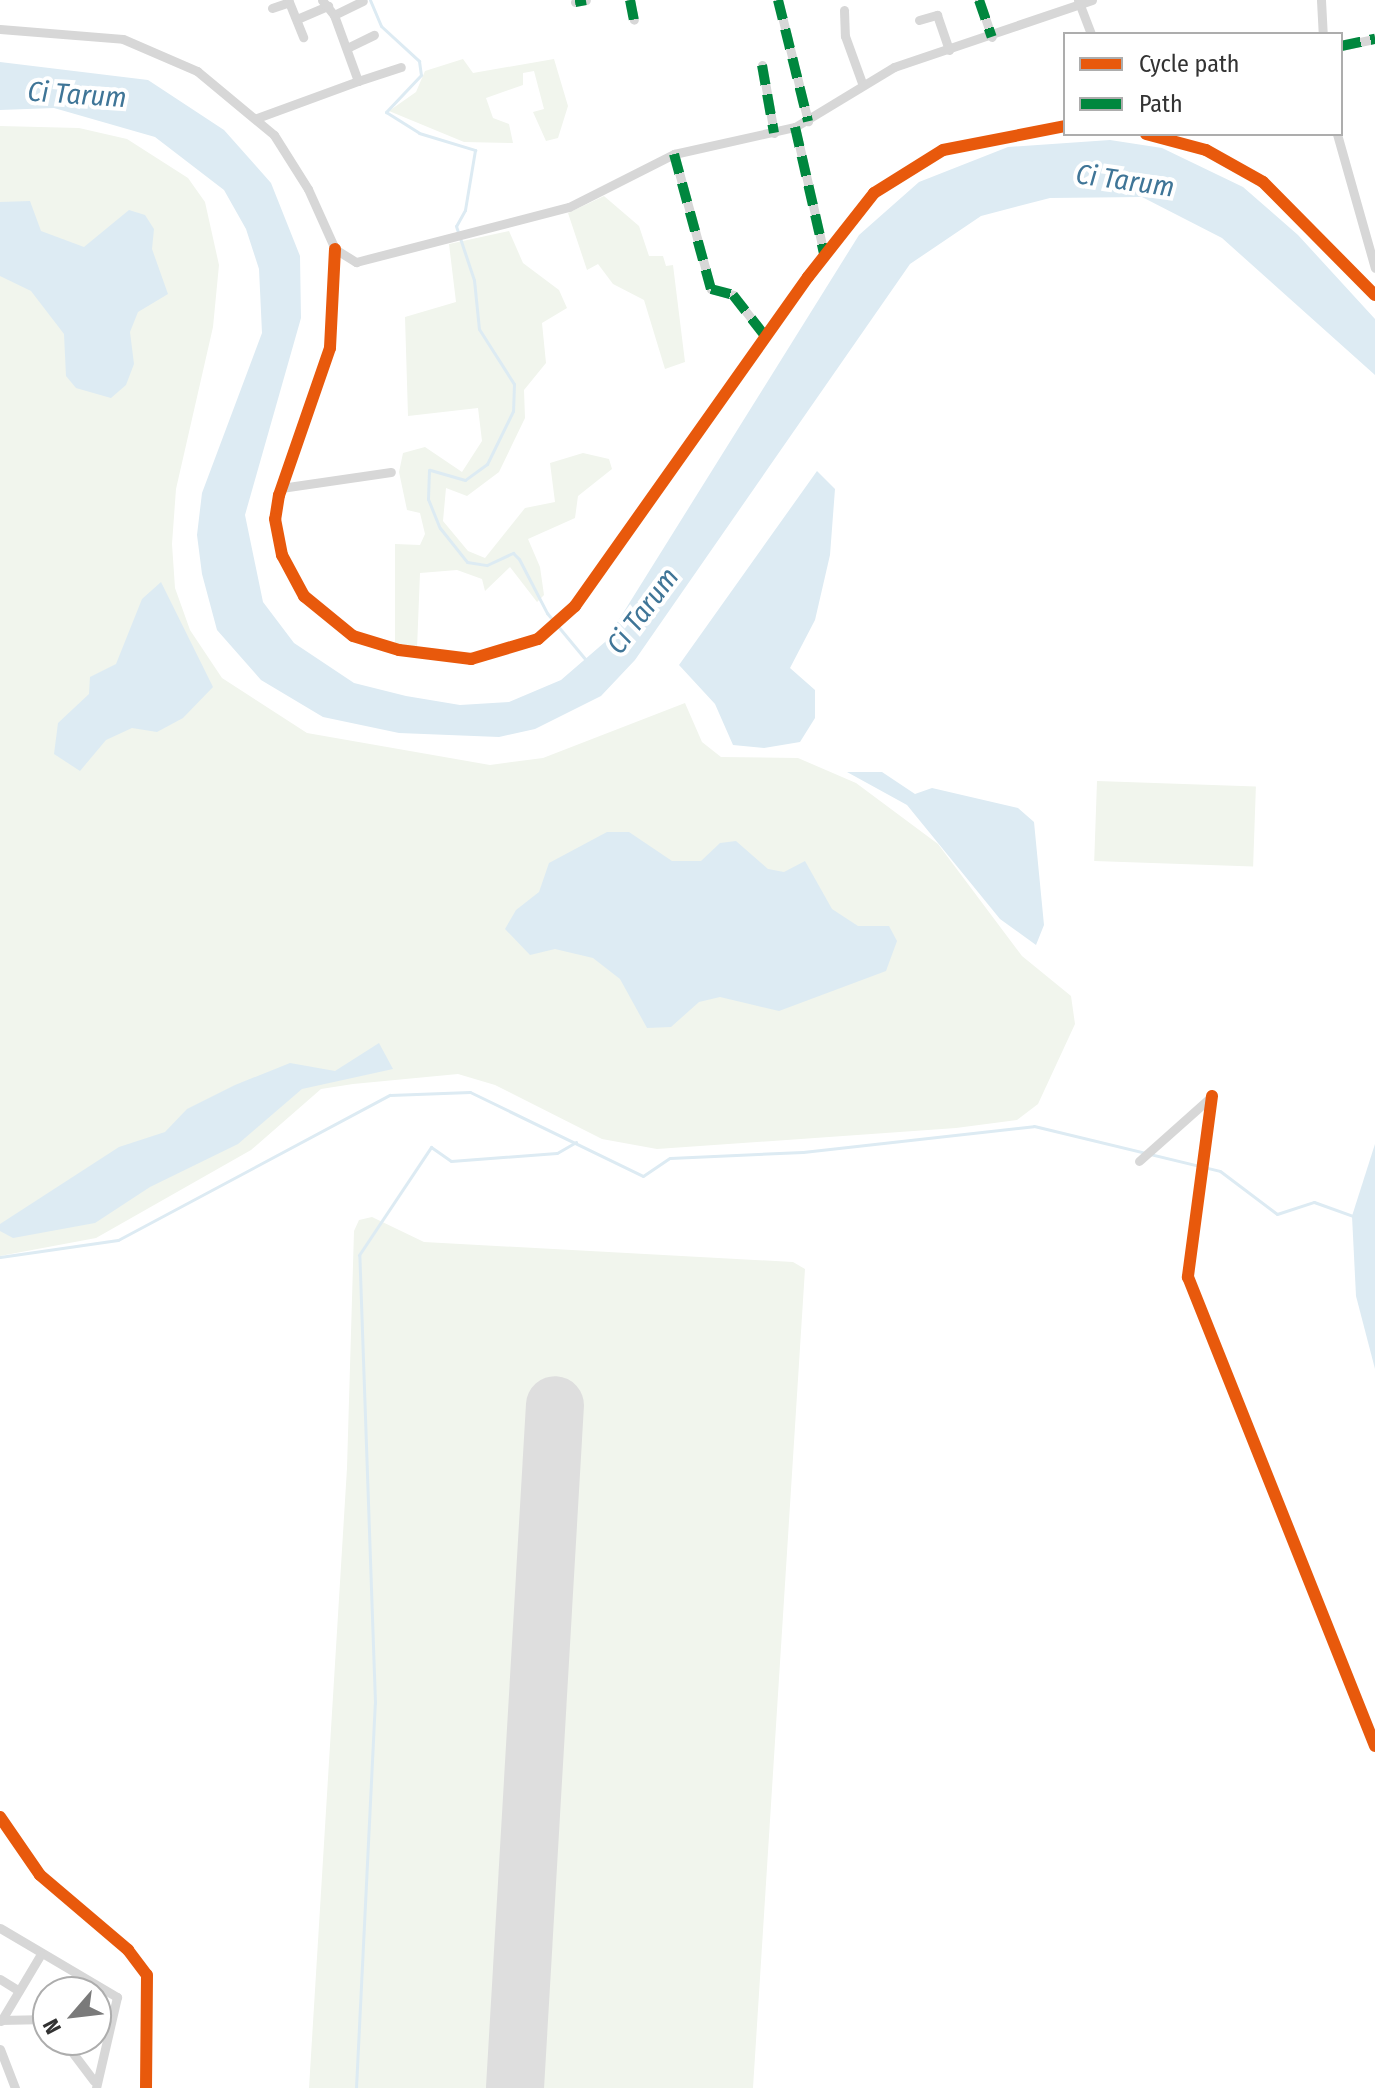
<!DOCTYPE html>
<style>
body{margin:0}
#map{position:relative;width:1375px;height:2088px;overflow:hidden;background:#fff;font-family:"Fira Sans Condensed",sans-serif}
div>[style]{position:absolute}
[style*='--x']{left:calc(var(--x)*1px);top:calc(var(--y)*1px);width:calc(var(--w)*1px);rotate:calc(var(--a)*1deg)}
.green>*{inset:0;background:#f1f5ed;transform-origin:0 0}
.water>*{inset:0;background:#ddebf3}
.stream>*{height:3px;margin:-1.5px;padding:0 1.5px;transform-origin:1.5px;border-radius:1.5px;background:#ddebf3}
.runway>*{height:58px;margin:-29px;padding:0 29px;transform-origin:29px;border-radius:29px;background:#dedede}
.minor>*{height:9px;margin:-4.5px;padding:0 4.5px;transform-origin:4.5px;border-radius:4.5px;background:#d7d7d7}
.quiet>*{height:10px;margin-top:-5px;transform-origin:0;background:repeating-linear-gradient(90deg,#00873e 0 20px,transparent 0 30px)}
.cycleway>*{height:12px;margin:-6px;padding:0 6px;transform-origin:6px;border-radius:6px;background:#e8590c}
span{translate:-50% -50%;white-space:nowrap;text-align:center;line-height:1.15;-webkit-text-stroke:8px #fff;paint-order:stroke}
.water-label{font-size:28px;color:#3f7597;font-style:italic}
.legend{position:absolute;left:1063px;top:32px;width:280px;height:104px;box-sizing:border-box;background:#fff;border:2px solid #adadad;margin:0;padding:10px 14px;list-style:none;font-size:24px;color:#333}
.legend li{display:flex;align-items:center;gap:16px;height:40px}
.legend b{width:40px;border:2px solid #adadad}
.north{position:absolute;left:32px;top:1976px;width:80px;height:80px;box-sizing:border-box;background:#fff;border:2px solid #adadad;border-radius:50%;rotate:242deg;font-size:22px;font-weight:700;line-height:32px;text-align:center;color:#333}
.north::after{content:'';display:block;margin:auto;width:28px;height:36px;background:#7a7a7a;clip-path:polygon(50% 0,100% 100%,50% 72%,0 100%)}
</style>
<div id="map">
<div class="green">
<i style="clip-path:polygon(463px 59px,473px 73px,554px 59px,568px 106px,558px 138px,546px 141px,533px 112px,544px 109px,534px 71px,523px 73px,523px 85px,486px 98px,493px 118px,509px 124px,513px 143px,464px 142px,389px 111px,416px 92px,425px 71px)"></i>
<i style="clip-path:polygon(0 126px,79px 128px,127px 139px,188px 178px,205px 202px,219px 265px,213px 327px,176px 489px,172px 544px,175px 588px,190px 630px,222px 678px,307px 733px,490px 765px,543px 758px,685px 703px,702px 742px,721px 757px,798px 758px,856px 783px,938px 844px,1022px 956px,1071px 996px,1075px 1024px,1038px 1104px,1017px 1120px,956px 1128px,657px 1149px,602px 1139px,495px 1085px,458px 1074px,353px 1084px,321px 1089px,251px 1150px,96px 1238px,0 1256px)"></i>
<i style="clip-path:polygon(604px 196px,639px 226px,649px 256px,663px 256px,666px 266px,673px 265px,685px 362px,665px 369px,644px 300px,613px 284px,598px 264px,587px 270px,568px 213px)"></i>
<i style="clip-path:polygon(509px 231px,523px 263px,559px 290px,567px 308px,542px 323px,546px 363px,524px 390px,525px 418px,499px 472px,467px 496px,446px 488px,443px 521px,468px 551px,485px 558px,525px 508px,555px 502px,550px 463px,583px 453px,609px 459px,612px 469px,578px 496px,575px 518px,528px 539px,540px 567px,544px 595px,537px 602px,510px 567px,485px 591px,482px 579px,457px 570px,420px 573px,417px 649px,395px 645px,395px 544px,420px 545px,425px 534px,420px 513px,407px 510px,399px 472px,403px 453px,425px 447px,462px 472px,482px 441px,478px 408px,408px 416px,405px 317px,456px 302px,449px 244px)"></i>
<i style="left:1097px;top:781px;width:159px;height:80px;rotate:2deg"></i>
<i style="clip-path:polygon(372px 1217px,424px 1242px,793px 1262px,805px 1269px,753px 2088px,309px 2088px,347px 1468px,354px 1231px,359px 1220px)"></i>
</div>
<div class="water">
<i style="clip-path:polygon(0 62px,148px 80px,224px 130px,271px 183px,300px 256px,301px 318px,245px 515px,263px 602px,294px 643px,354px 683px,406px 696px,460px 705px,509px 702px,561px 680px,605px 642px,859px 235px,919px 182px,1008px 147px,1110px 140px,1162px 148px,1243px 187px,1298px 235px,1375px 319px,1375px 375px,1222px 238px,1142px 197px,1050px 198px,981px 216px,910px 264px,635px 660px,601px 696px,535px 729px,499px 737px,399px 733px,323px 717px,261px 680px,217px 630px,202px 574px,197px 535px,202px 493px,262px 333px,259px 269px,246px 229px,224px 190px,155px 137px,54px 108px,0 110px)"></i>
<i style="clip-path:polygon(30px 201px,41px 231px,84px 247px,129px 210px,145px 215px,154px 229px,152px 249px,168px 294px,138px 312px,130px 332px,134px 364px,126px 385px,111px 398px,76px 388px,66px 376px,64px 334px,31px 291px,0 276px,0 202px)"></i>
<i style="clip-path:polygon(817px 471px,835px 489px,830px 555px,815px 620px,790px 668px,815px 690px,815px 718px,800px 742px,764px 748px,733px 745px,715px 704px,679px 665px)"></i>
<i style="clip-path:polygon(161px 582px,213px 687px,183px 718px,157px 732px,132px 728px,106px 740px,80px 771px,54px 754px,58px 723px,89px 694px,90px 677px,116px 664px,142px 599px)"></i>
<i style="clip-path:polygon(847px 772px,882px 772px,915px 794px,932px 788px,1018px 808px,1034px 822px,1044px 925px,1036px 945px,1000px 919px,907px 805px)"></i>
<i style="clip-path:polygon(607px 832px,629px 832px,672px 861px,701px 861px,720px 843px,736px 841px,768px 869px,784px 872px,805px 861px,832px 909px,858px 926px,889px 926px,897px 941px,886px 971px,779px 1011px,720px 997px,699px 1002px,671px 1027px,647px 1028px,620px 979px,593px 958px,555px 949px,530px 955px,505px 929px,516px 910px,539px 892px,549px 863px)"></i>
<i style="clip-path:polygon(379px 1043px,393px 1069px,302px 1089px,238px 1144px,150px 1187px,95px 1223px,13px 1238px,0 1231px,0 1224px,119px 1147px,165px 1132px,187px 1109px,235px 1085px,290px 1063px,335px 1071px)"></i>
<i style="clip-path:polygon(1375px 1144px,1375px 1369px,1356px 1296px,1352px 1216px)"></i>
</div>
<div class="stream">
<i style="--x:370;--y:0;--w:28;--a:67"></i>
<i style="--x:381;--y:26;--w:52;--a:42.6"></i>
<i style="--x:419;--y:61;--w:14;--a:82"></i>
<i style="--x:421;--y:75;--w:51;--a:133.4"></i>
<i style="--x:386;--y:112;--w:39;--a:32"></i>
<i style="--x:419;--y:133;--w:59;--a:16.9"></i>
<i style="--x:475;--y:150;--w:61;--a:99.5"></i>
<i style="--x:465;--y:210;--w:18;--a:119"></i>
<i style="--x:456;--y:226;--w:57;--a:71.6"></i>
<i style="--x:474;--y:280;--w:49;--a:84.2"></i>
<i style="--x:479;--y:329;--w:65;--a:57.5"></i>
<i style="--x:514;--y:384;--w:27;--a:92"></i>
<i style="--x:513;--y:411;--w:59;--a:116.1"></i>
<i style="--x:487;--y:464;--w:27;--a:144"></i>
<i style="--x:465;--y:480;--w:37;--a:-164"></i>
<i style="--x:429;--y:470;--w:29;--a:92"></i>
<i style="--x:428;--y:499;--w:31;--a:68"></i>
<i style="--x:440;--y:528;--w:43;--a:51.5"></i>
<i style="--x:467;--y:562;--w:20;--a:9"></i>
<i style="--x:487;--y:565;--w:29;--a:-25"></i>
<i style="--x:513;--y:553;--w:8;--a:45"></i>
<i style="--x:519;--y:559;--w:61;--a:62.6"></i>
<i style="--x:547;--y:613;--w:61;--a:50.3"></i>
<i style="--x:0;--y:1257;--w:119;--a:-8.2"></i>
<i style="--x:118;--y:1240;--w:308;--a:-28.1"></i>
<i style="--x:390;--y:1095;--w:80;--a:-2.1"></i>
<i style="--x:470;--y:1092;--w:192;--a:25.9"></i>
<i style="--x:643;--y:1176;--w:32;--a:-34"></i>
<i style="--x:670;--y:1158;--w:133;--a:-2.6"></i>
<i style="--x:803;--y:1152;--w:232;--a:-6.4"></i>
<i style="--x:1034;--y:1126;--w:191;--a:13.6"></i>
<i style="--x:1220;--y:1171;--w:71;--a:37"></i>
<i style="--x:1277;--y:1214;--w:39;--a:-18"></i>
<i style="--x:1314;--y:1202;--w:41;--a:19.7"></i>
<i style="--x:356;--y:2088;--w:385;--a:-87.2"></i>
<i style="--x:375;--y:1703;--w:448;--a:-92"></i>
<i style="--x:359;--y:1255;--w:130;--a:-56.3"></i>
<i style="--x:431;--y:1147;--w:24;--a:35"></i>
<i style="--x:451;--y:1161;--w:106;--a:-4.3"></i>
<i style="--x:557;--y:1153;--w:22;--a:-30"></i>
</div>
<div class="runway">
<i style="--x:515;--y:2088;--w:684;--a:-86.65"></i>
</div>
<div class="minor">
<i style="--x:630;--y:0;--w:20;--a:79"></i>
<i style="--x:778;--y:0;--w:125;--a:76.1"></i>
<i style="--x:979;--y:0;--w:39;--a:71"></i>
<i style="--x:1078;--y:0;--w:36;--a:69"></i>
<i style="--x:1321;--y:0;--w:34;--a:87"></i>
<i style="--x:575;--y:2;--w:11;--a:-10"></i>
<i style="--x:272;--y:8;--w:18;--a:-19"></i>
<i style="--x:289;--y:2;--w:38;--a:68"></i>
<i style="--x:844;--y:10;--w:26;--a:88"></i>
<i style="--x:845;--y:36;--w:50;--a:70.1"></i>
<i style="--x:334;--y:15;--w:32;--a:-26"></i>
<i style="--x:297;--y:19;--w:34;--a:-23"></i>
<i style="--x:919;--y:20;--w:19;--a:-16"></i>
<i style="--x:937;--y:15;--w:37;--a:71"></i>
<i style="--x:0;--y:29;--w:123;--a:4.6"></i>
<i style="--x:123;--y:39;--w:81;--a:23.4"></i>
<i style="--x:197;--y:71;--w:100;--a:39.7"></i>
<i style="--x:274;--y:135;--w:64;--a:57.8"></i>
<i style="--x:308;--y:189;--w:66;--a:65.8"></i>
<i style="--x:335;--y:249;--w:25;--a:32"></i>
<i style="--x:356;--y:262;--w:220;--a:-14.5"></i>
<i style="--x:569;--y:207;--w:118;--a:-26.8"></i>
<i style="--x:674;--y:154;--w:124;--a:-12.6"></i>
<i style="--x:795;--y:127;--w:116;--a:-31.2"></i>
<i style="--x:894;--y:67;--w:209;--a:-18.7"></i>
<i style="--x:1341;--y:46;--w:35;--a:-12"></i>
<i style="--x:347;--y:48;--w:30;--a:-26"></i>
<i style="--x:762;--y:65;--w:69;--a:80"></i>
<i style="--x:358;--y:81;--w:45;--a:-18"></i>
<i style="--x:257;--y:118;--w:108;--a:-20.1"></i>
<i style="--x:358;--y:81;--w:70;--a:-110"></i>
<i style="--x:334;--y:15;--w:19;--a:-129"></i>
<i style="--x:795;--y:127;--w:130;--a:77.1"></i>
<i style="--x:1146;--y:134;--w:62;--a:14.9"></i>
<i style="--x:1206;--y:150;--w:65;--a:29.3"></i>
<i style="--x:1263;--y:182;--w:159;--a:45.3"></i>
<i style="--x:1337;--y:134;--w:139;--a:74.2"></i>
<i style="--x:674;--y:154;--w:140;--a:74.7"></i>
<i style="--x:711;--y:289;--w:23;--a:15"></i>
<i style="--x:733;--y:295;--w:52;--a:52"></i>
<i style="--x:335;--y:249;--w:99;--a:92.9"></i>
<i style="--x:330;--y:348;--w:156;--a:109.1"></i>
<i style="--x:279;--y:495;--w:24;--a:99"></i>
<i style="--x:275;--y:519;--w:37;--a:79"></i>
<i style="--x:282;--y:555;--w:47;--a:61.8"></i>
<i style="--x:304;--y:596;--w:63;--a:39.2"></i>
<i style="--x:353;--y:636;--w:48;--a:16.9"></i>
<i style="--x:399;--y:650;--w:73;--a:7.1"></i>
<i style="--x:471;--y:659;--w:70;--a:-16.6"></i>
<i style="--x:538;--y:639;--w:50;--a:-41.7"></i>
<i style="--x:575;--y:606;--w:403;--a:-54.7"></i>
<i style="--x:808;--y:277;--w:107;--a:-51.8"></i>
<i style="--x:874;--y:193;--w:81;--a:-31.9"></i>
<i style="--x:943;--y:150;--w:124;--a:-11.1"></i>
<i style="--x:281;--y:488;--w:111;--a:-8.3"></i>
<i style="--x:1212;--y:1096;--w:183;--a:97.6"></i>
<i style="--x:1188;--y:1277;--w:505;--a:68.26"></i>
<i style="--x:1139;--y:1161;--w:98;--a:-41.7"></i>
<i style="--x:0;--y:1817;--w:70;--a:55.4"></i>
<i style="--x:40;--y:1875;--w:116;--a:40.4"></i>
<i style="--x:128;--y:1950;--w:31;--a:53"></i>
<i style="--x:147;--y:1975;--w:113;--a:90.5"></i>
<i style="--x:0;--y:1928;--w:136;--a:30.5"></i>
<i style="--x:117;--y:1997;--w:93;--a:103"></i>
<i style="--x:0;--y:1979;--w:22;--a:32"></i>
<i style="--x:64;--y:1992;--w:4;--a:-56"></i>
<i style="--x:0;--y:2020;--w:48;--a:-1.2"></i>
<i style="--x:1;--y:2021;--w:78;--a:-59.2"></i>
<i style="--x:63;--y:2040;--w:51;--a:52.9"></i>
<i style="--x:0;--y:2049;--w:42;--a:69"></i>
</div>
<div class="quiet">
<i style="--x:630;--y:0;--w:20;--a:79"></i>
<i style="--x:778;--y:0;--w:125;--a:76.1"></i>
<i style="--x:979;--y:0;--w:39;--a:71"></i>
<i style="--x:575;--y:2;--w:11;--a:-10"></i>
<i style="--x:1341;--y:46;--w:35;--a:-12"></i>
<i style="--x:762;--y:65;--w:69;--a:80"></i>
<i style="--x:795;--y:127;--w:130;--a:77.1"></i>
<i style="--x:674;--y:154;--w:140;--a:74.7"></i>
<i style="--x:711;--y:289;--w:23;--a:15"></i>
<i style="--x:733;--y:295;--w:52;--a:52"></i>
</div>
<div class="cycleway">
<i style="--x:1146;--y:134;--w:62;--a:14.9"></i>
<i style="--x:1206;--y:150;--w:65;--a:29.3"></i>
<i style="--x:1263;--y:182;--w:159;--a:45.3"></i>
<i style="--x:335;--y:249;--w:99;--a:92.9"></i>
<i style="--x:330;--y:348;--w:156;--a:109.1"></i>
<i style="--x:279;--y:495;--w:24;--a:99"></i>
<i style="--x:275;--y:519;--w:37;--a:79"></i>
<i style="--x:282;--y:555;--w:47;--a:61.8"></i>
<i style="--x:304;--y:596;--w:63;--a:39.2"></i>
<i style="--x:353;--y:636;--w:48;--a:16.9"></i>
<i style="--x:399;--y:650;--w:73;--a:7.1"></i>
<i style="--x:471;--y:659;--w:70;--a:-16.6"></i>
<i style="--x:538;--y:639;--w:50;--a:-41.7"></i>
<i style="--x:575;--y:606;--w:403;--a:-54.7"></i>
<i style="--x:808;--y:277;--w:107;--a:-51.8"></i>
<i style="--x:874;--y:193;--w:81;--a:-31.9"></i>
<i style="--x:943;--y:150;--w:124;--a:-11.1"></i>
<i style="--x:1212;--y:1096;--w:183;--a:97.6"></i>
<i style="--x:1188;--y:1277;--w:505;--a:68.26"></i>
<i style="--x:0;--y:1817;--w:70;--a:55.4"></i>
<i style="--x:40;--y:1875;--w:116;--a:40.4"></i>
<i style="--x:128;--y:1950;--w:31;--a:53"></i>
<i style="--x:147;--y:1975;--w:113;--a:90.5"></i>
</div>
<div class="water-label">
<span style="left:77px;top:95px;rotate:4deg">Ci Tarum</span>
<span style="left:1125px;top:181px;rotate:8deg">Ci Tarum</span>
<span style="left:643px;top:611px;rotate:-53deg">Ci Tarum</span>
</div>
<ul class="legend">
<li><b style="height:10px;background:#e8590c"></b>Cycle path</li>
<li><b style="height:10px;background:#00873e"></b>Path</li>
</ul>
<div class="north">N</div>
</div>
